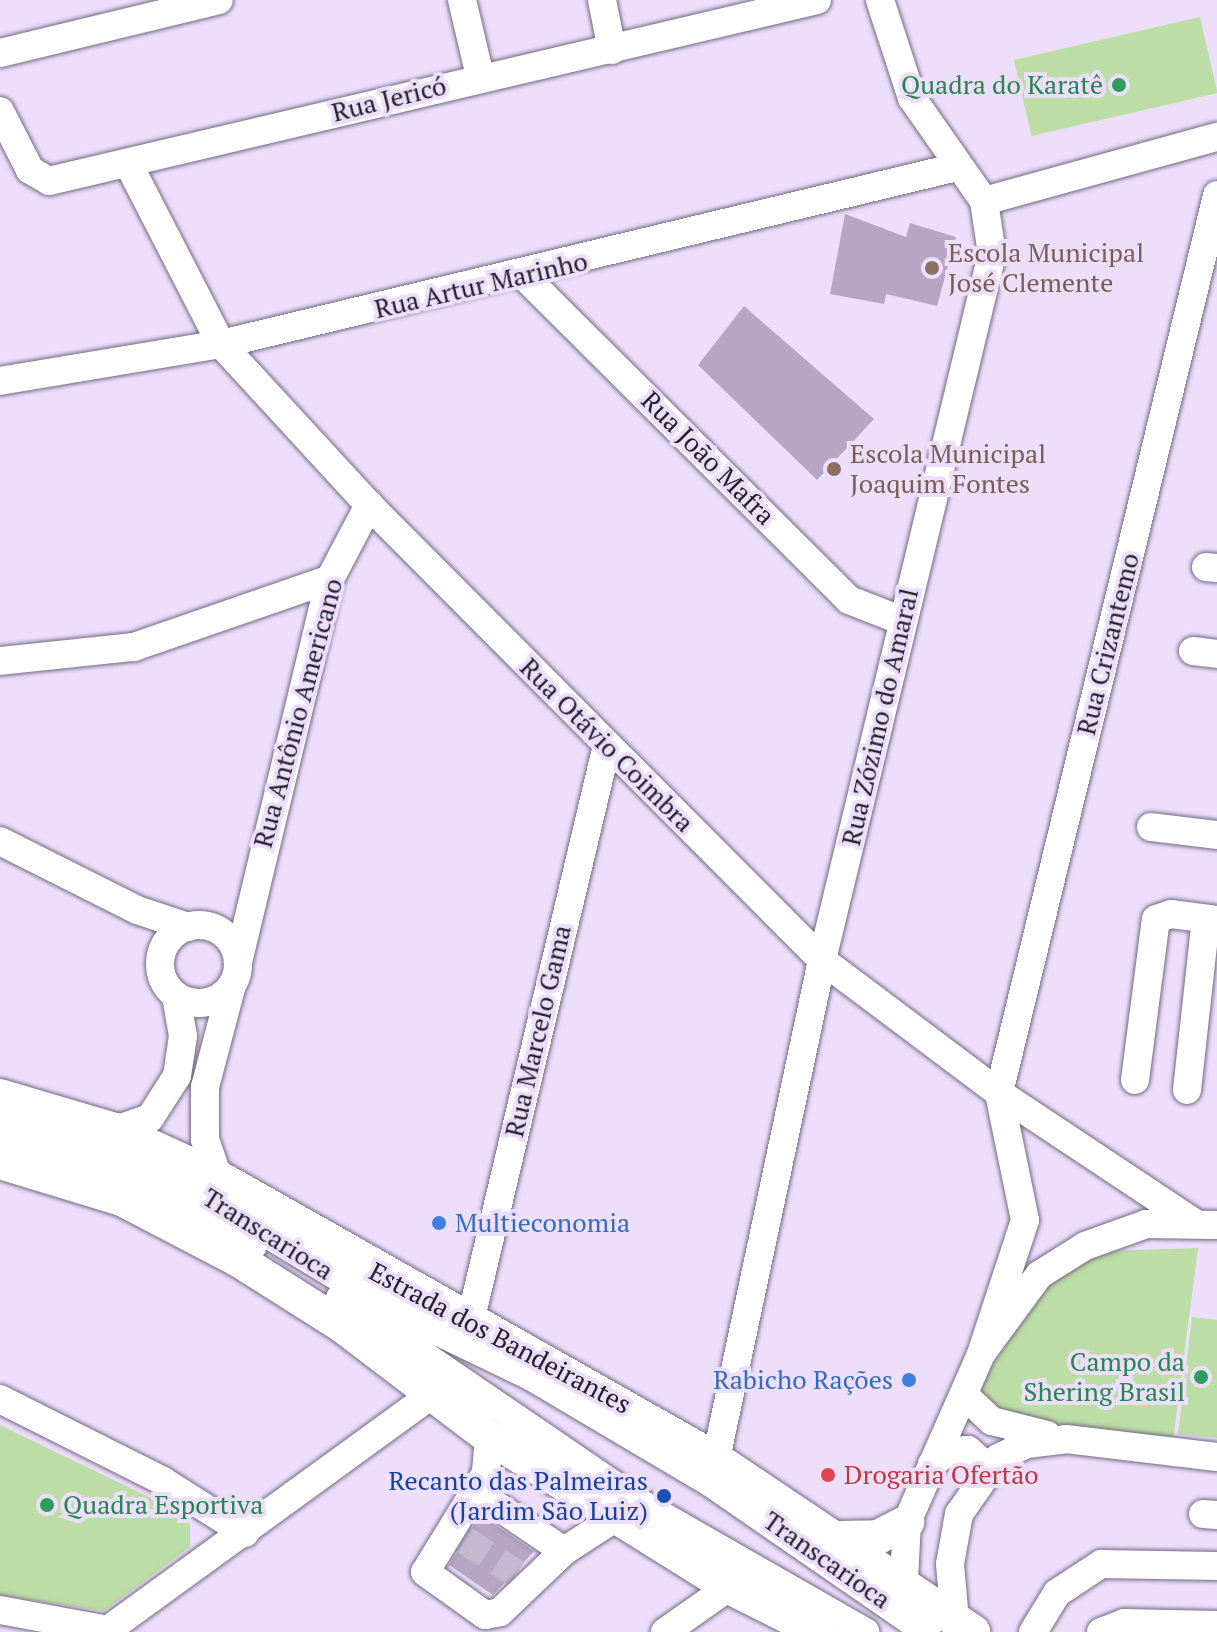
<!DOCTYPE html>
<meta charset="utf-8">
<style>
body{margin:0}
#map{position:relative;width:1217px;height:1632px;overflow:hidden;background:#eddffc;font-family:"PT Serif",serif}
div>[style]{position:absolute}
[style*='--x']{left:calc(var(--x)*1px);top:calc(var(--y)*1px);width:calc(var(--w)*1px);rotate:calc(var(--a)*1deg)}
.green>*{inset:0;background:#bcdda5;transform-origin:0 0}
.building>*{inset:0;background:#b5a7c3}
.minor-tunnel>*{height:28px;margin-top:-14px;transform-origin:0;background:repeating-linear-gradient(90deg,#c5b9d2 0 28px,transparent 0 42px)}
.roads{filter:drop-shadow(0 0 2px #746881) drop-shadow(0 0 2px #746881)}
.minor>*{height:28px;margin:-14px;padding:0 14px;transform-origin:14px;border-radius:14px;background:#fff}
.minor>.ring{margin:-14px;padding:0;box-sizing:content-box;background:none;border:28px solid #fff;border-radius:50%}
.major>*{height:34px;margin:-17px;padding:0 17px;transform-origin:17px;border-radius:17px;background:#fff}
.dots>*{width:22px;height:22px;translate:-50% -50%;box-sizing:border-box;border:4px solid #eddffc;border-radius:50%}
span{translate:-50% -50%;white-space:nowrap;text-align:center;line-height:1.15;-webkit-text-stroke:8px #eddffc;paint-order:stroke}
.leisure-label{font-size:26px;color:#27864d}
.right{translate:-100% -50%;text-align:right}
.left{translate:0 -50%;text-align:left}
.street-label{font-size:26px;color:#25202b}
.education-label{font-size:26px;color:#785e54}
.shop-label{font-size:26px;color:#366cbe}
.health-label{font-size:26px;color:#be3a42}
.transit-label{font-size:26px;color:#164399}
</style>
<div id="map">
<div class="green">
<i style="left:1200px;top:17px;width:78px;height:191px;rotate:77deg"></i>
<i style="clip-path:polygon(1198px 1248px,1173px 1441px,1013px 1421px,974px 1391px,1054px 1278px,1101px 1251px)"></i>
<i style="clip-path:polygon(1192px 1317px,1217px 1320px,1217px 1438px,1178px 1434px)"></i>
<i style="clip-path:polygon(0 1425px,190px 1517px,190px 1547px,104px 1611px,0 1595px)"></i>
</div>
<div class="building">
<i style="clip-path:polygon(845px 214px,906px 237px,910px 223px,956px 237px,937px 306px,886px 294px,884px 304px,830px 294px)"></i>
<i style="clip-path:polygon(744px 306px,874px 419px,817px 480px,698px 365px)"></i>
<i style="clip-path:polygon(480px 1515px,534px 1551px,493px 1595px,449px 1565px)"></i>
</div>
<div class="minor-tunnel">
<i style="--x:463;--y:1539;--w:64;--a:32.9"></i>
</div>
<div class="roads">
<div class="minor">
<i style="--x:462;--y:0;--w:78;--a:76.7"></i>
<i style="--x:602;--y:0;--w:51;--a:78.7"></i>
<i style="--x:0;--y:53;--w:225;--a:-13.6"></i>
<i style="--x:0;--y:111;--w:66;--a:63"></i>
<i style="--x:30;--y:170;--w:22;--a:30"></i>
<i style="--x:49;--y:181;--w:789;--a:-13.26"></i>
<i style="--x:129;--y:165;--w:201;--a:62.8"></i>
<i style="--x:221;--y:344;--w:219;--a:47.4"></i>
<i style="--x:369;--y:505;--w:642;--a:45.13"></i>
<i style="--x:822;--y:960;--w:221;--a:36.9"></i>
<i style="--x:999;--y:1093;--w:232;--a:33.6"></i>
<i style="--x:984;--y:201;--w:242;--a:-15.4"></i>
<i style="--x:524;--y:276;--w:459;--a:44.9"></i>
<i style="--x:849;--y:600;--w:58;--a:21.3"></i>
<i style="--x:0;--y:381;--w:224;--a:-9.5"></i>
<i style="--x:221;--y:344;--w:757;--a:-13.52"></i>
<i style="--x:1206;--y:567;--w:11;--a:5"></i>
<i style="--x:1193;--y:651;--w:24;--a:7"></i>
<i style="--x:0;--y:661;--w:135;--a:-6"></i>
<i style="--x:134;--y:647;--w:207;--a:-19.1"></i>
<i style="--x:1151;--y:827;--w:66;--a:6.9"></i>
<i style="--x:0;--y:841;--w:153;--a:26.7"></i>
<i style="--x:137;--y:910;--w:54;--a:18.4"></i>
<i class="ring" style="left:160px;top:925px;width:50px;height:50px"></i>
<i style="--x:238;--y:962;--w:394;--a:-76.5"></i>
<i style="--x:330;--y:579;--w:84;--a:-62.2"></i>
<i style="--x:1135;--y:1080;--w:162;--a:-82.6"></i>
<i style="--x:1156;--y:919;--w:16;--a:-18"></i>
<i style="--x:1171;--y:914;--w:46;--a:7.4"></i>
<i style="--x:1187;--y:1090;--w:172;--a:-83.7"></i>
<i style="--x:0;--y:1125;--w:194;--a:17.7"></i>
<i style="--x:185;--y:1184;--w:245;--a:31.2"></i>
<i style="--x:395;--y:1311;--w:152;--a:25.7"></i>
<i style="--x:532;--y:1377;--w:208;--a:30.6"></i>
<i style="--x:711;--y:1483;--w:262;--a:34.6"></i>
<i style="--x:115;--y:1130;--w:37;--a:-19"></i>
<i style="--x:150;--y:1118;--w:50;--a:-57.3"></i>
<i style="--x:177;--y:1076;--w:40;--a:-81.5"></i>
<i style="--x:183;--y:1036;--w:41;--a:-99.9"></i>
<i style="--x:0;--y:1145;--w:136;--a:15.4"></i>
<i style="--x:131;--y:1181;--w:138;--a:27.7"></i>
<i style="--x:218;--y:1177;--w:39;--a:-109"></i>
<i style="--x:205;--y:1140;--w:53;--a:-90"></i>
<i style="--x:205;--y:1087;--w:106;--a:-75.2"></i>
<i style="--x:340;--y:1298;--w:369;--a:34.3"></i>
<i style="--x:645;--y:1506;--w:254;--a:29.8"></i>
<i style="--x:471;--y:1318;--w:589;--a:-76.65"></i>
<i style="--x:981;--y:1354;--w:141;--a:-71.8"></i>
<i style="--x:1025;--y:1220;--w:130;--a:-101.6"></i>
<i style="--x:999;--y:1093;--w:924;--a:-76.35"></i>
<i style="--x:965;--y:1396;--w:37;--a:43"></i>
<i style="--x:992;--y:1421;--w:57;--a:14.3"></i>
<i style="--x:0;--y:1399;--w:182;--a:26.7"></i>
<i style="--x:163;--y:1481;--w:97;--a:32.4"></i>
<i style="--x:489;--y:1437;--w:36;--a:95"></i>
<i style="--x:486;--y:1473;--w:116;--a:121.6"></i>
<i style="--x:425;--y:1572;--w:74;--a:35.6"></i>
<i style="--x:485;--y:1615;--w:15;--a:-11"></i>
<i style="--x:500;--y:1612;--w:88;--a:-43.6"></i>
<i style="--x:564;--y:1551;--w:64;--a:-32.9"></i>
<i style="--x:716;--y:1459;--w:510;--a:-78.01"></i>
<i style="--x:822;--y:960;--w:726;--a:-76.46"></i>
<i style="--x:992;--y:254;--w:54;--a:-98.6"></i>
<i style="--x:984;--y:201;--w:126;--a:-125"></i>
<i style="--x:912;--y:98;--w:103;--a:-108.1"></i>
<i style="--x:932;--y:1464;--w:21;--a:-39"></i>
<i style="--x:948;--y:1451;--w:20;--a:-3"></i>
<i style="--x:968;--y:1450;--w:18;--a:41"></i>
<i style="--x:982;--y:1462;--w:16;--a:90"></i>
<i style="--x:475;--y:1491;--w:107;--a:34"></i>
<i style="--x:1203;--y:1514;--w:14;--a:4"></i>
<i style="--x:903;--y:1600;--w:78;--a:-87.1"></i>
<i style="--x:907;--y:1522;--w:184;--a:-66.2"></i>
<i style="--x:981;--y:1354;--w:98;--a:-53.7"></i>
<i style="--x:1039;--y:1275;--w:54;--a:-32.2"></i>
<i style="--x:1085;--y:1246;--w:65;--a:-19.8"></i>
<i style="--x:1146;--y:1224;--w:71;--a:0.8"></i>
<i style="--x:0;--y:1610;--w:110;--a:10.5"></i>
<i style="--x:955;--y:1621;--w:57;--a:-95"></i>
<i style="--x:950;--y:1564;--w:51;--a:-79.8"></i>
<i style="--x:959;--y:1514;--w:68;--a:-55.1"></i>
<i style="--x:998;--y:1458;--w:32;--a:-26"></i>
<i style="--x:1027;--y:1444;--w:39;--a:-7"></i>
<i style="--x:1066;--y:1439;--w:152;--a:6.8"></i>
<i style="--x:105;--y:1632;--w:403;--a:-36"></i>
<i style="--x:665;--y:1632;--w:78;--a:-35.1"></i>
<i style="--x:1033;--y:1632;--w:46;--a:-58.4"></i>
<i style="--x:1057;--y:1593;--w:53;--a:-33.4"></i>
<i style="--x:1101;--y:1564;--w:116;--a:1"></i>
<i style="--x:1101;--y:1632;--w:25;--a:-21"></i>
<i style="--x:1124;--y:1623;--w:93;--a:1.2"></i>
</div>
<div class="major">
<i style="--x:0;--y:1096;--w:120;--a:16.5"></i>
<i style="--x:115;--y:1130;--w:113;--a:24.5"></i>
<i style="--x:218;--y:1177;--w:572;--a:29.52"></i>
<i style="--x:716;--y:1459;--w:310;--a:33.9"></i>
<i style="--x:0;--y:1162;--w:127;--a:16.9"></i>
<i style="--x:122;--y:1199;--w:130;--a:27.6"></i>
<i style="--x:237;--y:1259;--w:122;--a:32.3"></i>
<i style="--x:340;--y:1324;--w:187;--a:37.2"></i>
<i style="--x:489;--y:1437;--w:283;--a:32"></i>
<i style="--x:729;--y:1587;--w:101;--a:26.6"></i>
<i style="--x:839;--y:1538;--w:39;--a:-1"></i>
<i style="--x:878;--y:1537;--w:33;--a:-27"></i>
</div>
</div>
<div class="dots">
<i style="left:1119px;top:85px;background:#2e9e5b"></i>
<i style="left:932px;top:268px;background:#8d6e63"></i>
<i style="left:834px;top:469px;background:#8d6e63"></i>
<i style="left:439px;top:1223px;background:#3f7fe0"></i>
<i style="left:1201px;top:1377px;background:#2e9e5b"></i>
<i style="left:909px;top:1380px;background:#3f7fe0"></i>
<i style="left:828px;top:1475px;background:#e0444e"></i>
<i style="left:664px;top:1496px;background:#1a4fb4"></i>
<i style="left:47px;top:1505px;background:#2e9e5b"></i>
</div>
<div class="leisure-label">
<span class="right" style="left:1103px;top:85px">Quadra do Karatê</span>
<span class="right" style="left:1185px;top:1377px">Campo da<br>Shering Brasil</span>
<span class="left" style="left:63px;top:1505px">Quadra Esportiva</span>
</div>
<div class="street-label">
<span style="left:389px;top:99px;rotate:-14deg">Rua Jericó</span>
<span style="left:481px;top:285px;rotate:-13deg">Rua Artur Marinho</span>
<span style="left:708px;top:458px;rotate:45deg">Rua João Mafra</span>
<span style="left:1108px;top:644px;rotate:-76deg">Rua Crizantemo</span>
<span style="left:298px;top:713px;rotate:-75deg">Rua Antônio Americano</span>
<span style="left:880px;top:717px;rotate:-77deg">Rua Zózimo do Amaral</span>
<span style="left:607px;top:745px;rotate:45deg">Rua Otávio Coimbra</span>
<span style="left:538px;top:1031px;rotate:-77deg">Rua Marcelo Gama</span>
<span style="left:268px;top:1234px;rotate:32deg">Transcarioca</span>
<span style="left:500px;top:1338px;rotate:28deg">Estrada dos Bandeirantes</span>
<span style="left:827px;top:1560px;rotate:35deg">Transcarioca</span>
</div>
<div class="education-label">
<span class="left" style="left:948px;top:268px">Escola Municipal<br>José Clemente</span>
<span class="left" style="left:850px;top:469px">Escola Municipal<br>Joaquim Fontes</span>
</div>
<div class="shop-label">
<span class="left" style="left:455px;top:1223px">Multieconomia</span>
<span class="right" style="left:893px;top:1380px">Rabicho Rações</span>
</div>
<div class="health-label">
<span class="left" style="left:844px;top:1475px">Drogaria Ofertão</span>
</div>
<div class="transit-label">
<span class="right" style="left:648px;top:1496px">Recanto das Palmeiras<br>(Jardim São Luiz)</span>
</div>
</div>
